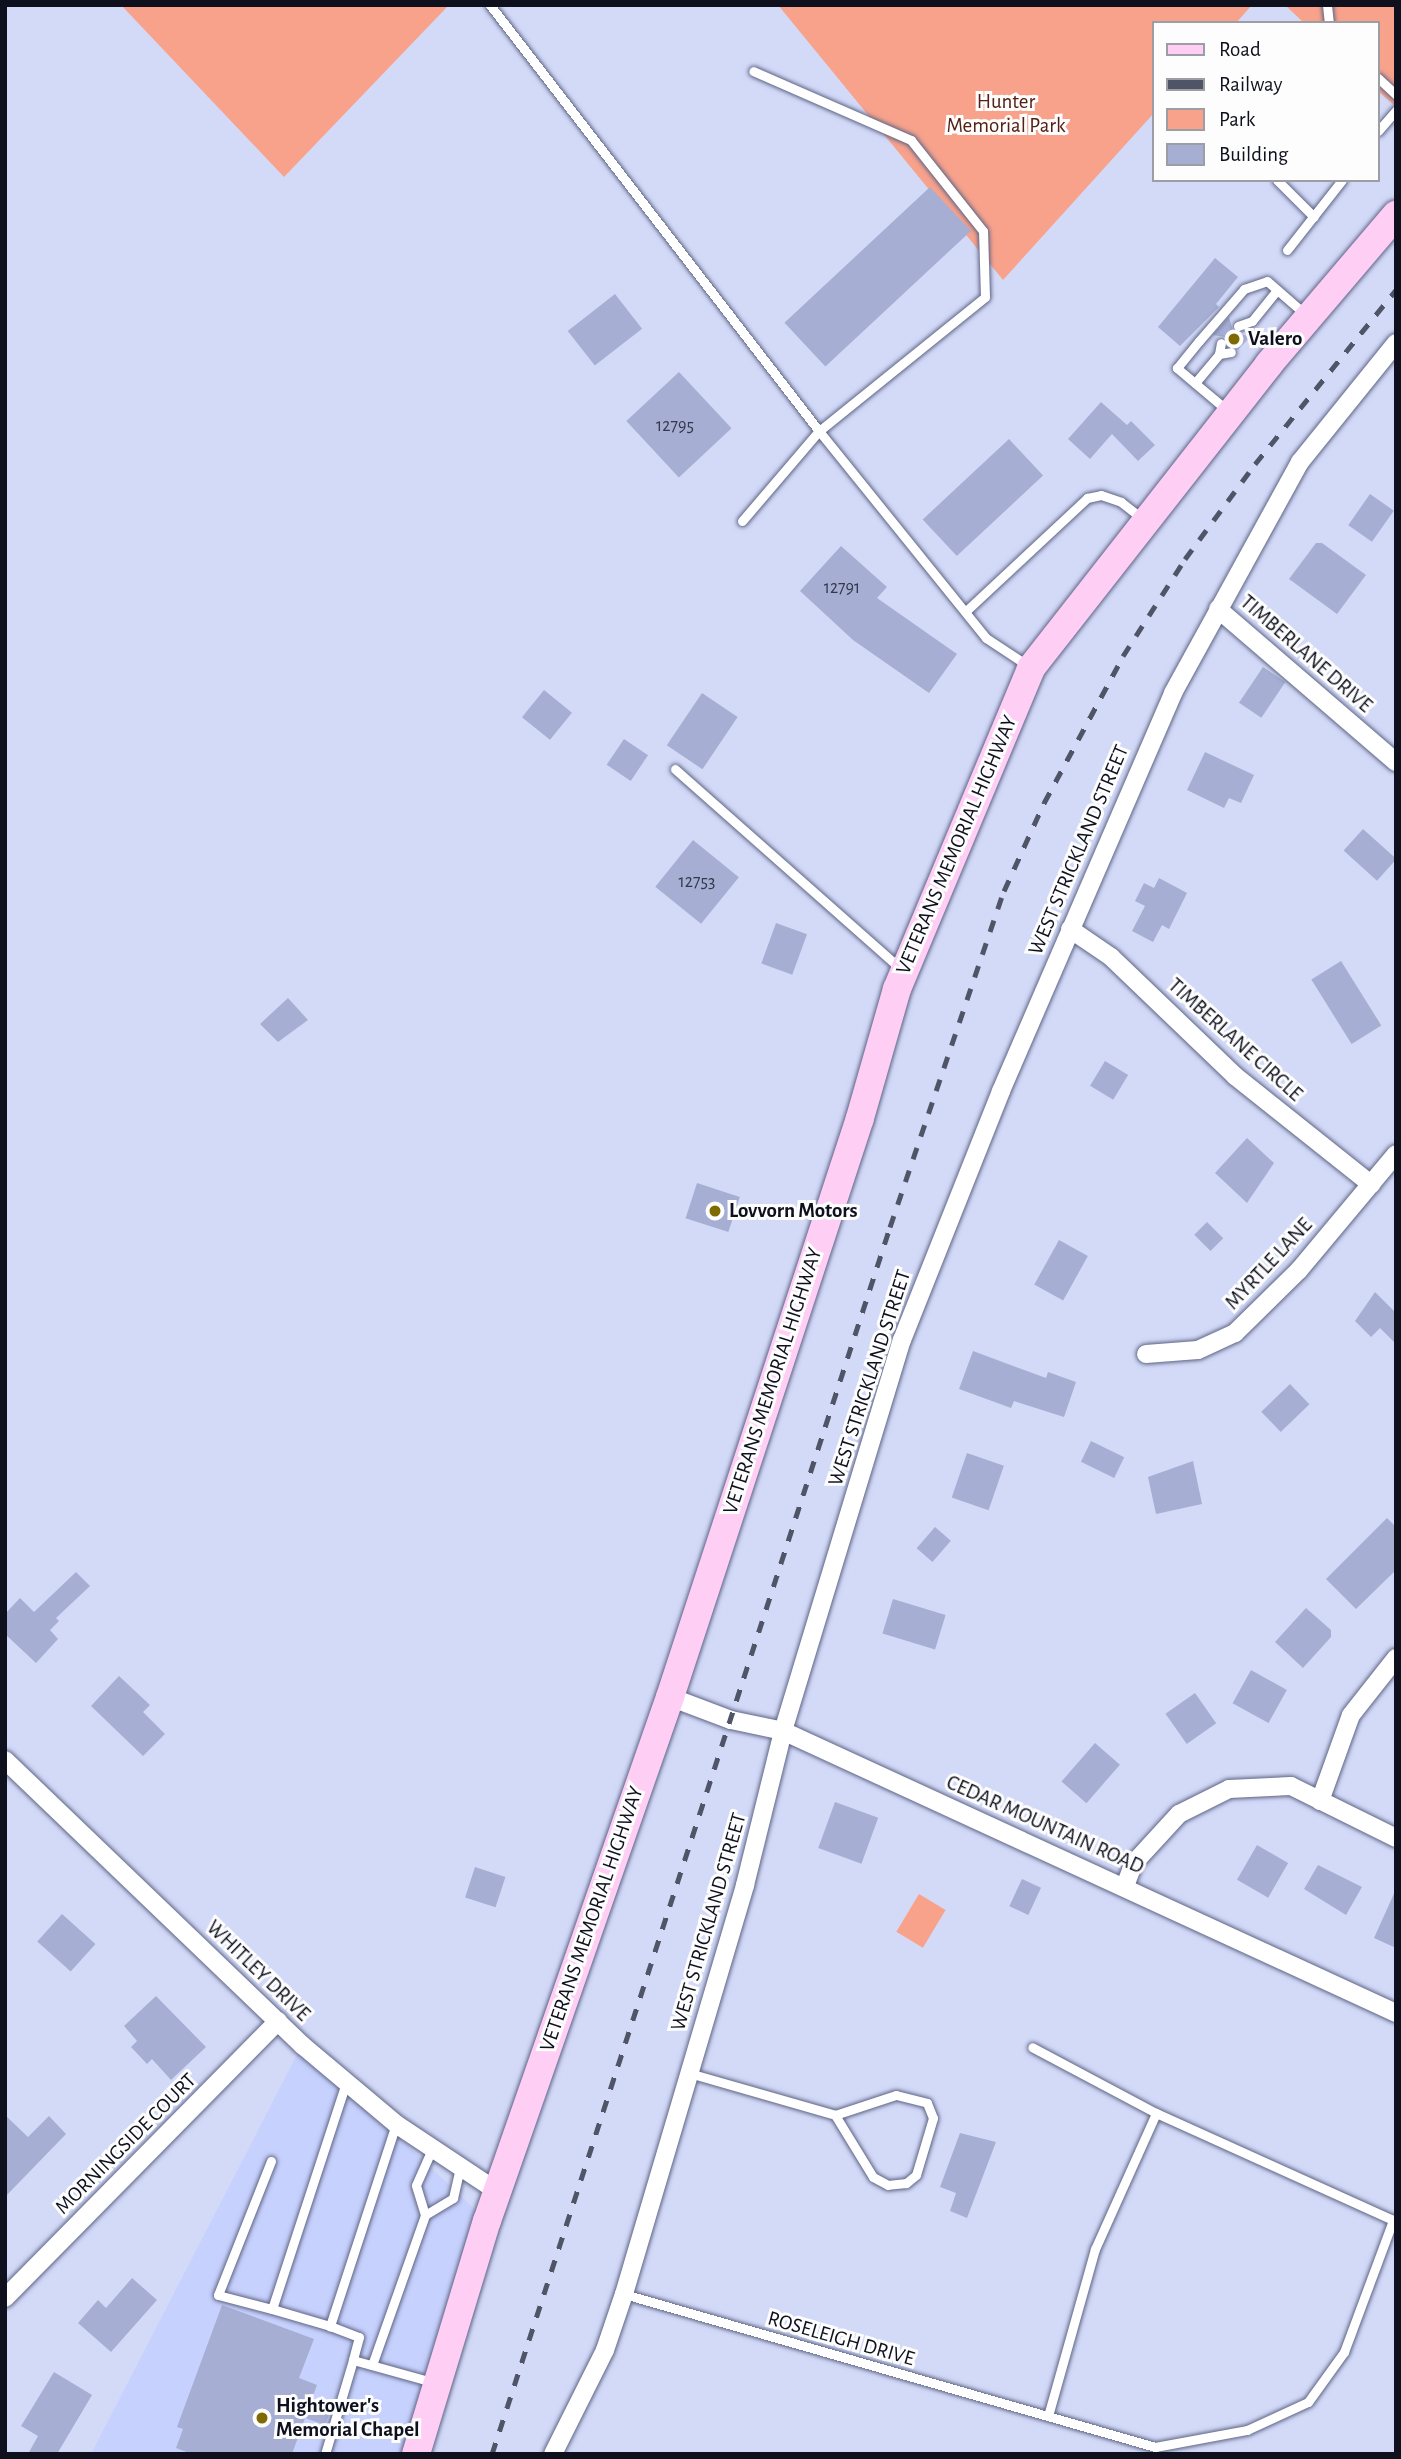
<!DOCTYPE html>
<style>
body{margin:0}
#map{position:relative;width:1401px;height:2459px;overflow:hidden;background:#d3daf8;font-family:"Alegreya Sans",sans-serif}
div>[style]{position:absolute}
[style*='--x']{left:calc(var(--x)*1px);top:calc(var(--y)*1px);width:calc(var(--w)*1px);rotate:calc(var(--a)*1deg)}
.built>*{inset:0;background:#c7d1fd}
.green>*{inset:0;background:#f8a28c;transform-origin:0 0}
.building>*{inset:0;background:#a6afd3;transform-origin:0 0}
.roads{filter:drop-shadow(0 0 2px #5e6585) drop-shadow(0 0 2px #5e6585)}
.lane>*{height:9px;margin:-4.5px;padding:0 4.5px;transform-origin:4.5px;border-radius:4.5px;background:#fff}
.street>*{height:18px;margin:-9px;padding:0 9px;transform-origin:9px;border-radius:9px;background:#fff}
.primary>*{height:28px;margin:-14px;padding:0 14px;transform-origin:14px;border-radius:14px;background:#ffcef4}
.rail>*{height:5px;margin-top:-2.5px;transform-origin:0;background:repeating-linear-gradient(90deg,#505467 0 12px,transparent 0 24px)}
.dots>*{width:19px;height:19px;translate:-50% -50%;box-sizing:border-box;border:4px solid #fdfdfd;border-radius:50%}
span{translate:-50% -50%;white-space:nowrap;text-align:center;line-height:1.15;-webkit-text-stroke:6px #fdfdfd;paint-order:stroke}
.number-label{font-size:18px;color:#34384a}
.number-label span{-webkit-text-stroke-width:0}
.park-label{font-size:21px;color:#532013}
.poi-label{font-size:21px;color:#0e101d;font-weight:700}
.left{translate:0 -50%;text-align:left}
.street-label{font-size:21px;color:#0e101d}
.frame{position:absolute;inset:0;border:7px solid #0e101d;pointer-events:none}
.legend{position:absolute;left:1152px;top:21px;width:228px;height:161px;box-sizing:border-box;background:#fdfdfd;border:2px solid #9d9ea3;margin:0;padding:9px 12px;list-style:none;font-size:21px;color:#0e101d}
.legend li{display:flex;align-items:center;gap:14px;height:35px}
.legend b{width:35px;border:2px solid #9d9ea3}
</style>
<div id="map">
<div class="built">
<i style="clip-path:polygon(302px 2045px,487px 2221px,416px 2454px,91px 2454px)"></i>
</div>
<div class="green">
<i style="clip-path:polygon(121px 5px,449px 5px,284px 177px)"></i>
<i style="clip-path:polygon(778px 5px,1252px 5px,1236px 23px,1154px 23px,1154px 113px,1003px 280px)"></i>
<i style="clip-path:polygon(1285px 5px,1396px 5px,1396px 107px,1378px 91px,1378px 23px,1304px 23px)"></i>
<i style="left:919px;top:1894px;width:31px;height:44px;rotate:31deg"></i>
</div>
<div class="building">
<i style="left:930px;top:187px;width:60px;height:199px;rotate:47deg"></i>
<i style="clip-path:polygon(1215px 258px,1238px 277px,1216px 304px,1219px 307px,1180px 346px,1158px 327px)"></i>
<i style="left:615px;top:294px;width:44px;height:60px;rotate:52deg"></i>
<i style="clip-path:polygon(1229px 317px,1233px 331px,1250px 337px,1238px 350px,1228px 345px,1225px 337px,1213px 335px)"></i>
<i style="left:679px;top:372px;width:77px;height:72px;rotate:47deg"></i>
<i style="clip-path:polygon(1101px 402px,1127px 425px,1131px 421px,1155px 445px,1138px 461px,1112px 434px,1090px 459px,1068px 439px)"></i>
<i style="left:1009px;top:439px;width:50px;height:118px;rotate:47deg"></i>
<i style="left:1370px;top:494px;width:29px;height:38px;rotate:35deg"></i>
<i style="clip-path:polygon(1316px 543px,1322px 543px,1366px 575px,1337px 614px,1289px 579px)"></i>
<i style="clip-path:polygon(841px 546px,887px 587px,877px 598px,957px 654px,929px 693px,853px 640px,800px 591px)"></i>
<i style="left:1263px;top:667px;width:27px;height:43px;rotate:34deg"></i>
<i style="left:544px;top:690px;width:36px;height:35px;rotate:39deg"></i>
<i style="left:702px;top:693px;width:43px;height:63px;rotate:34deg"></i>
<i style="left:624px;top:739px;width:29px;height:31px;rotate:34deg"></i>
<i style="clip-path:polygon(1205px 752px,1254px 775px,1241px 803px,1229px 798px,1224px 808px,1187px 790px)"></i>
<i style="left:1363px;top:829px;width:45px;height:29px;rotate:42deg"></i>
<i style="left:693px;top:840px;width:59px;height:60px;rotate:39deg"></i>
<i style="clip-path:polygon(1159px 878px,1187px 893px,1169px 929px,1162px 925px,1153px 942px,1132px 931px,1145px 906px,1135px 901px,1144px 883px,1154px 888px)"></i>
<i style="left:776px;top:923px;width:33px;height:43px;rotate:20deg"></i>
<i style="left:1341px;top:961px;width:76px;height:35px;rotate:58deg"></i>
<i style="clip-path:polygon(288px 998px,308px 1020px,278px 1042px,260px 1024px)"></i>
<i style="left:1105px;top:1061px;width:27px;height:29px;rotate:31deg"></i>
<i style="clip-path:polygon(1247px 1138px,1274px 1163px,1247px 1203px,1215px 1173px)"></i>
<i style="left:697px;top:1183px;width:45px;height:37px;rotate:18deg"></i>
<i style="left:1207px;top:1222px;width:23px;height:18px;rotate:45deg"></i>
<i style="left:1059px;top:1240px;width:33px;height:51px;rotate:29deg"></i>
<i style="clip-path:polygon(1375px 1292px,1396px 1313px,1396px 1344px,1380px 1328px,1371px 1337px,1355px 1321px)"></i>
<i style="clip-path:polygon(973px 1351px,1046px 1378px,1048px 1372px,1076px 1382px,1064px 1417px,1014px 1401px,1011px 1408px,959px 1389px)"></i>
<i style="left:1290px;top:1384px;width:28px;height:40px;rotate:46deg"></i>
<i style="left:1091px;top:1441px;width:37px;height:23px;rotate:26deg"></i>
<i style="left:967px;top:1453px;width:39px;height:47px;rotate:19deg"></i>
<i style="clip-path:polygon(1193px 1461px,1202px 1504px,1156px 1514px,1148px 1477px)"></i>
<i style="clip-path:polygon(1387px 1518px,1396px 1527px,1396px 1570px,1356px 1609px,1326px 1579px)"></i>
<i style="left:935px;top:1527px;width:21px;height:28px;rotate:41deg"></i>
<i style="clip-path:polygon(76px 1572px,90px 1586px,56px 1618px,59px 1621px,50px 1630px,58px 1639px,36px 1663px,5px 1634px,5px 1614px,20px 1598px,34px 1612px)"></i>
<i style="left:893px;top:1599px;width:55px;height:36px;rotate:17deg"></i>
<i style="clip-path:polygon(1306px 1608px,1331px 1630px,1331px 1637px,1303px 1668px,1275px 1642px)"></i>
<i style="left:1251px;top:1670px;width:41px;height:38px;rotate:29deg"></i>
<i style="clip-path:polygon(119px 1676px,150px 1705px,143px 1712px,165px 1734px,143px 1756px,91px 1706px)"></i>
<i style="left:1195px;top:1693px;width:37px;height:36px;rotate:55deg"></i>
<i style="left:1095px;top:1743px;width:33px;height:51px;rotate:41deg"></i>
<i style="left:835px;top:1802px;width:46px;height:49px;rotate:20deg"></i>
<i style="left:1257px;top:1845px;width:36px;height:40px;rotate:30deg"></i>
<i style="clip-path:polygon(1318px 1865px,1362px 1887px,1346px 1915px,1304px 1889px)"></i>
<i style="left:475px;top:1867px;width:32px;height:32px;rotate:18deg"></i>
<i style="left:1022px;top:1879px;width:21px;height:30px;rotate:25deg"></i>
<i style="clip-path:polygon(1396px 1889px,1396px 1948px,1374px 1938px)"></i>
<i style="left:62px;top:1914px;width:45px;height:37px;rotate:42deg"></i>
<i style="clip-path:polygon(156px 1996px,206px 2047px,171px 2080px,152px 2059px,147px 2064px,131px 2047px,137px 2041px,124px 2026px)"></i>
<i style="clip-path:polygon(5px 2115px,28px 2137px,49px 2116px,66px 2134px,5px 2197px)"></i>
<i style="clip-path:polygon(960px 2133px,996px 2142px,967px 2218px,950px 2211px,956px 2193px,940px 2187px)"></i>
<i style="clip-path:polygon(132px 2278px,157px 2300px,111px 2352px,78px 2323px,98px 2300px,106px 2308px)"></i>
<i style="clip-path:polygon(222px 2305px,314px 2339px,299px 2378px,317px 2385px,312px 2399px,332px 2407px,325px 2425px,305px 2418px,292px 2454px,192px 2454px,176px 2448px,183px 2429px,177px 2427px)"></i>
<i style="clip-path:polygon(54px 2372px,92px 2395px,57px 2454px,28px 2454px,38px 2436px,21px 2426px)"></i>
</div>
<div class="roads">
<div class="lane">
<i style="--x:490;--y:5;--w:538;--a:52.32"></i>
<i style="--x:819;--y:431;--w:266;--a:51.1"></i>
<i style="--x:986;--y:638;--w:49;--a:33.4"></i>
<i style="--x:1327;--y:5;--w:18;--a:84"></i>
<i style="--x:1378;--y:78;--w:25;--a:43"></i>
<i style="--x:1378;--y:131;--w:28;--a:-49"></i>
<i style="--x:1277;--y:180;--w:52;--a:45"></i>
<i style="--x:1287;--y:250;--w:89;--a:-51.8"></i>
<i style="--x:1238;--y:326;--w:15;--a:-20"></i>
<i style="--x:1252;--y:321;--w:40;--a:-51"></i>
<i style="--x:1219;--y:354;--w:12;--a:-9"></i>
<i style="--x:1195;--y:383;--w:38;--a:-50"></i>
<i style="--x:1219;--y:354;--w:11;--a:-80"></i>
<i style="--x:1228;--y:411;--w:67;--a:-139.9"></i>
<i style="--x:1177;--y:368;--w:35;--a:-51"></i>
<i style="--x:1199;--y:341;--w:69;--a:-49.1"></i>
<i style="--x:1244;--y:289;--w:24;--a:-19"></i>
<i style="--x:1267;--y:281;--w:50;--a:41"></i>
<i style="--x:742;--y:521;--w:118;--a:-49.5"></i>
<i style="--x:819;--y:431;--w:213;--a:-38.9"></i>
<i style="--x:985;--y:297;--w:66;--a:-91.7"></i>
<i style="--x:983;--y:231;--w:116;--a:-128.4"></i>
<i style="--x:911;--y:140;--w:172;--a:-156.4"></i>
<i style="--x:966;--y:611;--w:166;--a:-43"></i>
<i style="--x:1087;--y:498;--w:14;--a:-12"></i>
<i style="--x:1101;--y:495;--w:21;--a:19"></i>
<i style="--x:1121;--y:502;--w:28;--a:38"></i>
<i style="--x:675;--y:769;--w:300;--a:41.5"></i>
<i style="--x:689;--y:2073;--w:152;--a:16"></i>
<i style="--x:835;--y:2115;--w:64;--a:-18.2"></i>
<i style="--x:896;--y:2095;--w:32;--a:14"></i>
<i style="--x:927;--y:2103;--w:16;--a:68"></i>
<i style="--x:933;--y:2118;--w:59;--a:106.6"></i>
<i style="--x:916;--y:2175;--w:13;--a:141"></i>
<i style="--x:906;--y:2183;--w:18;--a:174"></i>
<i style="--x:888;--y:2185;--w:17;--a:-152"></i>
<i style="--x:873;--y:2177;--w:73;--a:-121.5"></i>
<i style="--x:396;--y:2124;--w:213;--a:108.1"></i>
<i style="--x:330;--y:2326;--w:31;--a:21"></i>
<i style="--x:359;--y:2337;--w:24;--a:105"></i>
<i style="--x:353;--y:2360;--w:86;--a:15.5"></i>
<i style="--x:271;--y:2161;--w:144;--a:111.6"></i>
<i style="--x:218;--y:2295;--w:56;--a:14.5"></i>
<i style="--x:425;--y:2215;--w:31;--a:-107"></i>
<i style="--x:416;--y:2185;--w:39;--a:-66"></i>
<i style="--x:624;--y:2294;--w:553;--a:16.07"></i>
<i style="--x:1155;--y:2447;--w:94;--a:-10.5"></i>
<i style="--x:1247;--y:2430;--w:67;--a:-24.7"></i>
<i style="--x:1308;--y:2402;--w:62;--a:-54.2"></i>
<i style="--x:1344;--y:2352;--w:141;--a:-69.6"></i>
<i style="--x:1393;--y:2220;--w:260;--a:-155.7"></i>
<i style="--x:1156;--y:2113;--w:140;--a:-152"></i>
<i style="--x:330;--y:2326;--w:60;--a:-163.7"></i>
<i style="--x:272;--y:2309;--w:239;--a:-71.9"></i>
<i style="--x:372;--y:2365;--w:159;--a:-70.5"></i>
<i style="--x:425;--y:2215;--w:33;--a:-31"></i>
<i style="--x:453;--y:2198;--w:32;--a:-77"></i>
<i style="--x:1048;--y:2416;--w:173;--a:-74.3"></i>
<i style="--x:1095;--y:2249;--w:149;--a:-65.8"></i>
<i style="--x:325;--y:2454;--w:98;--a:-73.4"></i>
</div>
<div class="street">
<i style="--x:1218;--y:609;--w:235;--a:40.7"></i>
<i style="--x:1070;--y:929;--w:50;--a:34.3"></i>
<i style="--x:1111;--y:957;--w:172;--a:43.8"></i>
<i style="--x:1235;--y:1076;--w:174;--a:38.5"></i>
<i style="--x:1146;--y:1354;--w:52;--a:-4.4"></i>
<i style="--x:1198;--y:1350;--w:41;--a:-24.7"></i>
<i style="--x:1235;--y:1333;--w:90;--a:-44.5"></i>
<i style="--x:1299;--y:1270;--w:151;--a:-50.1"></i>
<i style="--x:670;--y:1697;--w:65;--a:20.7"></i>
<i style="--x:731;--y:1720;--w:53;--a:11.9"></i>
<i style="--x:783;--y:1731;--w:675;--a:24.7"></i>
<i style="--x:5;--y:1760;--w:412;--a:43.8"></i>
<i style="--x:302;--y:2045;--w:123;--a:40"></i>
<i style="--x:396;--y:2124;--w:121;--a:33.6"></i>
<i style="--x:1320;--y:1801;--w:91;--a:-70.2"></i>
<i style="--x:1351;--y:1715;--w:73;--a:-51.7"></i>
<i style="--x:1125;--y:1886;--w:25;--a:-69"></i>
<i style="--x:1134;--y:1863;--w:67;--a:-47.4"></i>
<i style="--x:1179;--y:1814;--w:56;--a:-26.6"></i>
<i style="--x:1229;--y:1789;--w:62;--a:-2.8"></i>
<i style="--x:1291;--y:1786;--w:117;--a:26.3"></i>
<i style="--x:5;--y:2298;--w:389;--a:-45.4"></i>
<i style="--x:553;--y:2454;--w:116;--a:-63.4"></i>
<i style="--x:605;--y:2350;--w:59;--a:-71.3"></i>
<i style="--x:624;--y:2294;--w:427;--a:-73.5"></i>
<i style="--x:745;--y:1885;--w:159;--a:-76.1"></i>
<i style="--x:783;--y:1731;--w:409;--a:-73.1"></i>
<i style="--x:902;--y:1340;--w:268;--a:-68.3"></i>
<i style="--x:1001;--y:1091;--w:434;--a:-66.6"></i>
<i style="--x:1173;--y:693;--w:264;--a:-61.2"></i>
<i style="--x:1300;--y:462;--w:153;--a:-51.1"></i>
</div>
<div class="primary">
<i style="--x:416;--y:2454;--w:244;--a:-73.1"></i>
<i style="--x:487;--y:2221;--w:555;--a:-70.75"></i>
<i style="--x:670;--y:1697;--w:609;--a:-71.83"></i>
<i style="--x:860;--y:1118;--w:134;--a:-74"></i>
<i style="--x:897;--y:989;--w:348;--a:-67.3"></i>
<i style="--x:1031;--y:668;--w:386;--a:-51.9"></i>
<i style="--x:1269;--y:364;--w:196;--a:-49.6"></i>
</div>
</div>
<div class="rail">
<i style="--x:492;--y:2454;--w:1290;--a:-72.03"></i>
<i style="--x:890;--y:1227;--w:355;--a:-71.3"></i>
<i style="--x:1004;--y:891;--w:97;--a:-65.6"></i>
<i style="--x:1044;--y:803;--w:167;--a:-61.7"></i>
<i style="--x:1123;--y:656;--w:115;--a:-57.4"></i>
<i style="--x:1185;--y:559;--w:118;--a:-53.6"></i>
<i style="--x:1255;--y:464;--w:224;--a:-51"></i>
</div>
<div class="dots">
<i style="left:1234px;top:339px;background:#7f6a02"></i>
<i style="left:715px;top:1211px;background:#7f6a02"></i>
<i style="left:262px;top:2418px;background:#7f6a02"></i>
</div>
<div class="number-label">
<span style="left:675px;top:426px">12795</span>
<span style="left:842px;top:588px">12791</span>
<span style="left:697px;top:882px">12753</span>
</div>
<div class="park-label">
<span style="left:1006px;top:114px">Hunter<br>Memorial Park</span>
</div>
<div class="poi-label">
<span class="left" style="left:1248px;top:339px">Valero</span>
<span class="left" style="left:729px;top:1211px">Lovvorn Motors</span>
<span class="left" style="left:276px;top:2418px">Hightower's<br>Memorial Chapel</span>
</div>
<div class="street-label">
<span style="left:1306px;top:654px;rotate:41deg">TIMBERLANE DRIVE</span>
<span style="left:957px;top:845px;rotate:-67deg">VETERANS MEMORIAL HIGHWAY</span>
<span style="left:1079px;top:850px;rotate:-67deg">WEST STRICKLAND STREET</span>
<span style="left:1235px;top:1040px;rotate:42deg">TIMBERLANE CIRCLE</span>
<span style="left:1269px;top:1264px;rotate:-47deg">MYRTLE LANE</span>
<span style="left:870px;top:1378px;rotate:-72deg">WEST STRICKLAND STREET</span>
<span style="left:773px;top:1381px;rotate:-72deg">VETERANS MEMORIAL HIGHWAY</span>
<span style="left:1045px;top:1825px;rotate:24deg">CEDAR MOUNTAIN ROAD</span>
<span style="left:592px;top:1919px;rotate:-71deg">VETERANS MEMORIAL HIGHWAY</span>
<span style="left:709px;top:1922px;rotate:-74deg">WEST STRICKLAND STREET</span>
<span style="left:258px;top:1971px;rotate:44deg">WHITLEY DRIVE</span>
<span style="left:126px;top:2144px;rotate:-45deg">MORNINGSIDE COURT</span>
<span style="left:841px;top:2339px;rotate:16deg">ROSELEIGH DRIVE</span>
</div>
<div class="frame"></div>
<ul class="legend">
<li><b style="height:9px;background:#ffcef4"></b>Road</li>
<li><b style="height:9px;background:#505467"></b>Railway</li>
<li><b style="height:19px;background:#f8a28c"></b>Park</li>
<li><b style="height:19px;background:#a6afd3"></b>Building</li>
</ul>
</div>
